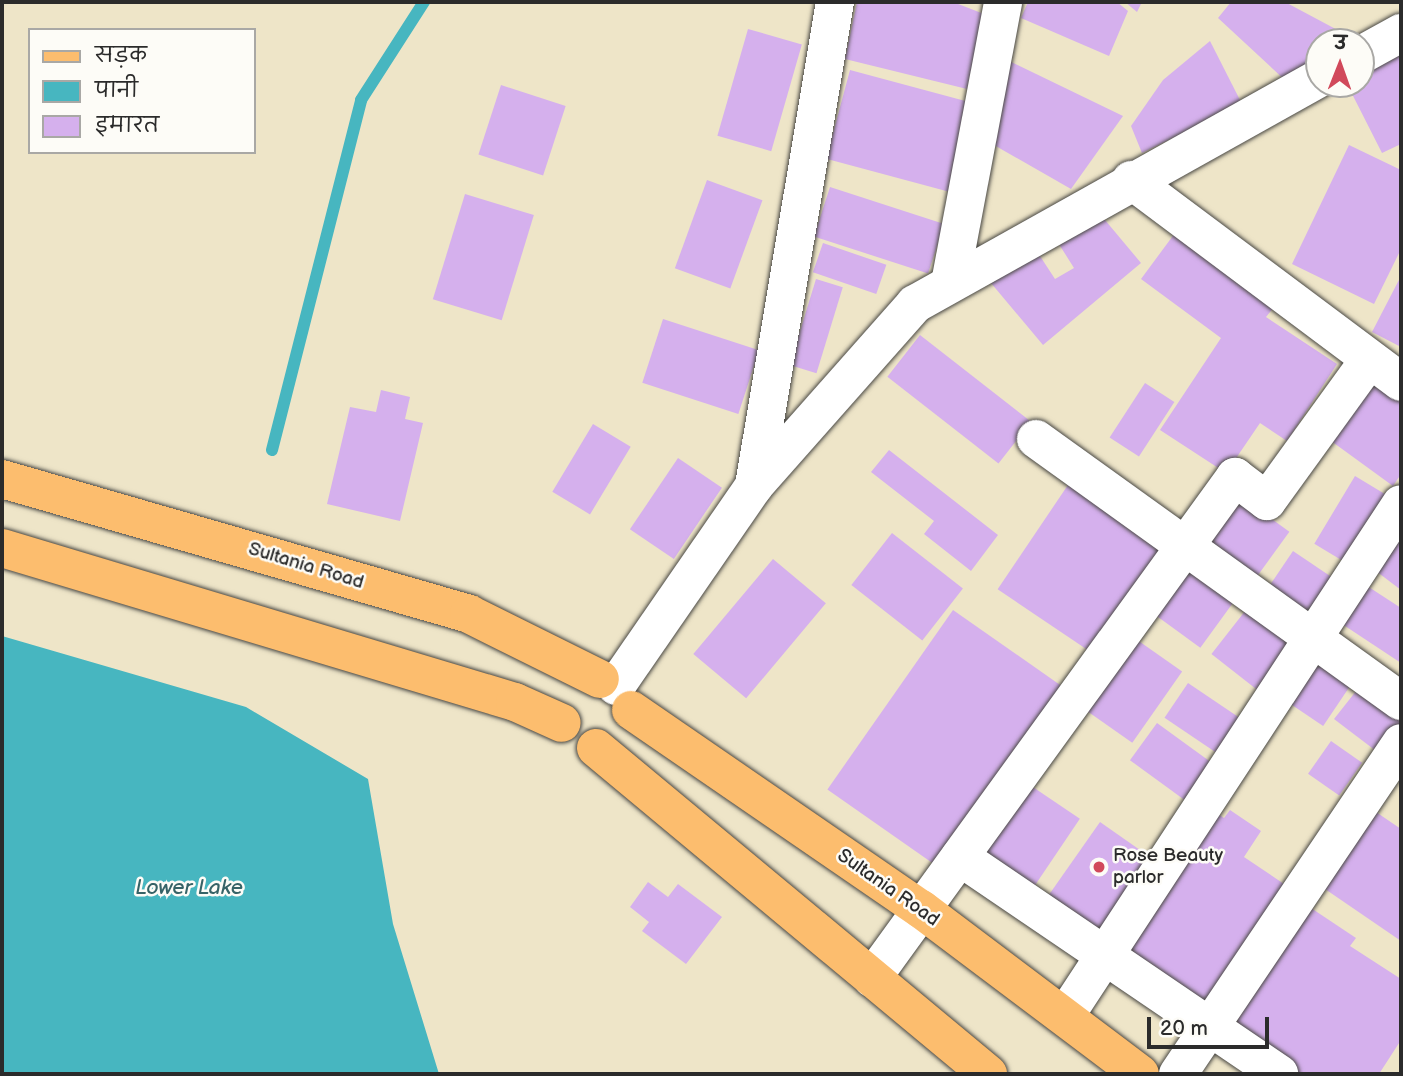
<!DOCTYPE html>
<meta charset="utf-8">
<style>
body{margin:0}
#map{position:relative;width:1403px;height:1076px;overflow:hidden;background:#eee5c8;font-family:"Balsamiq Sans","Playpen Sans Deva",sans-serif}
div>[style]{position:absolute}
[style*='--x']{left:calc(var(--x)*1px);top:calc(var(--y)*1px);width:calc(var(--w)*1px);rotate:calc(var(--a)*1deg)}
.water>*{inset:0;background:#47b6c0}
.stream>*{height:12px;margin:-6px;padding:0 6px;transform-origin:6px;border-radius:6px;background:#47b6c0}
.building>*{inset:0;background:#d5b0ed;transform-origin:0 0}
.roads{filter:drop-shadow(0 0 2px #484743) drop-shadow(0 0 2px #484743)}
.minor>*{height:38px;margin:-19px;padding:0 19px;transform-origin:19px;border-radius:19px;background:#fff}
.major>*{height:38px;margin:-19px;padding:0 19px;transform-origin:19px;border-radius:19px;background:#fcbd6e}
.dots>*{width:19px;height:19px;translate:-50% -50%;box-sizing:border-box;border:4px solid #fdfcf7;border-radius:50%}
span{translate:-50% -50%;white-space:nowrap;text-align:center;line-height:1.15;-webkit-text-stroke:5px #fdfcf7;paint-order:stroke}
.street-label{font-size:19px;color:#2b2b2b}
.poi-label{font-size:19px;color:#2b2b2b}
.left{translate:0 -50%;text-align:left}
.water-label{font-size:21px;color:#366367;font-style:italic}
.frame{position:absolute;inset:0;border:4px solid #2b2b2b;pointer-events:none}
.legend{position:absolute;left:28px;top:28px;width:228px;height:126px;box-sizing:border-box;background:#fdfcf7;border:2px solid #a9a8a5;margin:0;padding:9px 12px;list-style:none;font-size:21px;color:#2b2b2b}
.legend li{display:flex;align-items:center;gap:14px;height:35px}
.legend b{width:35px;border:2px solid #a9a8a5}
.north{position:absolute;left:1305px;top:28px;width:70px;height:70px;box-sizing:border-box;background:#fdfcf7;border:2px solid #a9a8a5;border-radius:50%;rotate:1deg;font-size:19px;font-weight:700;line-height:28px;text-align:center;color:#2b2b2b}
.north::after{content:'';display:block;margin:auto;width:24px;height:32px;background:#d1495b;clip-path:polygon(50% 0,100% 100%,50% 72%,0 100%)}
.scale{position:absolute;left:1147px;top:1017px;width:122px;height:32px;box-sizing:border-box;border:4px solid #2b2b2b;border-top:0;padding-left:9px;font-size:21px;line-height:24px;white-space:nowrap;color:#2b2b2b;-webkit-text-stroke:5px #fdfcf7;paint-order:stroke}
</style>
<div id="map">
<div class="water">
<i style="clip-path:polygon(2px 636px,246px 707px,368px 779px,393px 924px,439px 1074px,2px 1074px)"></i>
</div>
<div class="stream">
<i style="--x:272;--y:450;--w:361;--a:-75.7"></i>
<i style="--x:361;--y:100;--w:117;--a:-57.3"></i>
</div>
<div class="building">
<i style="clip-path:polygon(857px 2px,953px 2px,984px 14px,967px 89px,845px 59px)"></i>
<i style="clip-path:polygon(1028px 2px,1117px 2px,1128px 11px,1109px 56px,1021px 18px)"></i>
<i style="clip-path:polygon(1125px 2px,1142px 2px,1137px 12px)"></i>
<i style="clip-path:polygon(1231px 2px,1285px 2px,1360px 42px,1319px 42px,1319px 64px,1287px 82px,1218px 18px)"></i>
<i style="left:748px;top:29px;width:56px;height:111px;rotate:16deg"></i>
<i style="clip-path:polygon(1210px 41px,1242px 104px,1142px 153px,1131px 126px,1163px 80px)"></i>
<i style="clip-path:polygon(1401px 48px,1401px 144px,1382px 153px,1347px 84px,1361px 84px,1361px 68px)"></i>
<i style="clip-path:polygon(1003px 58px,1123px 116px,1071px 189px,987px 141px)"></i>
<i style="left:850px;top:70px;width:130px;height:92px;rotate:15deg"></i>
<i style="left:501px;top:85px;width:68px;height:73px;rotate:18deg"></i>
<i style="clip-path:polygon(1349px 145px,1401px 170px,1401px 249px,1374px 304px,1292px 264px)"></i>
<i style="left:707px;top:180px;width:59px;height:94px;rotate:20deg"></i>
<i style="left:830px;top:187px;width:120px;height:52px;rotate:18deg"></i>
<i style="left:465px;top:194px;width:72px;height:110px;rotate:17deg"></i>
<i style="clip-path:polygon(1100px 214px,1141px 263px,1043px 345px,991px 283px,1038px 253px,1055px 279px,1074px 268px,1057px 241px)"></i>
<i style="clip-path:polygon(1175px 233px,1274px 307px,1266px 317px,1337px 364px,1287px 441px,1260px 423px,1226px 473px,1160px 430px,1221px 338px,1141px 279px)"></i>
<i style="left:823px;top:243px;width:67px;height:31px;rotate:19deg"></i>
<i style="clip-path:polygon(1401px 276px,1401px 347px,1372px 332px)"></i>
<i style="left:816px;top:279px;width:28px;height:90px;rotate:17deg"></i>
<i style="left:663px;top:319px;width:101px;height:67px;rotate:18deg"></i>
<i style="left:920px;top:335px;width:141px;height:53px;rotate:38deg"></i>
<i style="clip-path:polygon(1370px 380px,1401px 402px,1401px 474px,1393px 486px,1327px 438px)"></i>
<i style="left:1145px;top:383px;width:35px;height:65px;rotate:33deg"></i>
<i style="clip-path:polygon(381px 390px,410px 397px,405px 419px,423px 423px,400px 521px,327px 504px,350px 407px,376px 412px)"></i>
<i style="left:593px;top:424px;width:44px;height:79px;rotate:31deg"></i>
<i style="clip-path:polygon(889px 450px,998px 535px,971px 571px,924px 534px,934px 521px,871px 472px)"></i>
<i style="left:678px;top:458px;width:53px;height:86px;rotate:34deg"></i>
<i style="left:1355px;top:476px;width:45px;height:79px;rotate:31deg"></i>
<i style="left:1072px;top:479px;width:114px;height:133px;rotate:34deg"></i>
<i style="left:1236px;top:493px;width:66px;height:65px;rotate:36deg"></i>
<i style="clip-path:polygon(1401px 530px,1401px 590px,1372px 568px)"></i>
<i style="left:892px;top:533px;width:90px;height:66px;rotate:38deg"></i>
<i style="left:1293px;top:551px;width:59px;height:46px;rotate:34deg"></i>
<i style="left:773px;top:559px;width:69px;height:124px;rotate:40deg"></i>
<i style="left:1183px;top:561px;width:65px;height:60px;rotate:36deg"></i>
<i style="clip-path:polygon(1361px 582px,1401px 608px,1401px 663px,1336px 620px)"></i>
<i style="left:1249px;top:606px;width:66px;height:61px;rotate:38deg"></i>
<i style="left:953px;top:610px;width:133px;height:219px;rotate:35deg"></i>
<i style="left:1133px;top:637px;width:60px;height:87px;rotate:35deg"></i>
<i style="left:1323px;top:651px;width:42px;height:62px;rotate:34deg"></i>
<i style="clip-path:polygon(1364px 681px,1401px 709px,1401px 726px,1380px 754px,1334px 719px)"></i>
<i style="left:1188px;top:683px;width:63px;height:42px;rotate:34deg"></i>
<i style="left:1157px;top:723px;width:76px;height:46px;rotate:36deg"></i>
<i style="left:1331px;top:741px;width:38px;height:40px;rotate:35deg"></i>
<i style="left:1021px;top:779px;width:71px;height:85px;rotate:34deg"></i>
<i style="clip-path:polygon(1209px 808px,1224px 818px,1230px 810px,1261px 831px,1244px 857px,1290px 888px,1207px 1010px,1114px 947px)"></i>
<i style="clip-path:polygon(1376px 812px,1401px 829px,1401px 941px,1325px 889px)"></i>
<i style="left:1100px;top:822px;width:71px;height:92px;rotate:35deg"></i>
<i style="clip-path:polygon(648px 882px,668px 897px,678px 884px,722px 917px,686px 964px,642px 931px,649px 922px,630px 907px)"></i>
<i style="clip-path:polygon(1311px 908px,1356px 938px,1350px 946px,1401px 979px,1401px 1040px,1379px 1074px,1283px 1074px,1226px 1037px)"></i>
</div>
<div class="roads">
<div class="minor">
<i style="--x:1361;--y:55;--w:46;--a:-28.8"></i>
<i style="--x:1131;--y:180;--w:337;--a:36.8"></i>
<i style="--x:951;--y:278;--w:281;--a:-79.3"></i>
<i style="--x:1036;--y:439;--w:449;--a:35.7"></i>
<i style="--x:754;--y:486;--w:491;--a:-80.5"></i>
<i style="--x:616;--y:686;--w:243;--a:-55.4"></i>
<i style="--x:754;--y:486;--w:243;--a:-48.5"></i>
<i style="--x:915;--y:304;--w:463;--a:-29.2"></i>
<i style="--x:960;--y:857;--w:386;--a:34.2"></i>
<i style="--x:872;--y:978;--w:619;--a:-54.07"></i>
<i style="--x:1235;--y:477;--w:40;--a:37"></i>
<i style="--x:1267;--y:501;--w:174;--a:-54.1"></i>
<i style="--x:1065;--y:1016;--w:612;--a:-56.73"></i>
<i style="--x:1178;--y:1074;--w:399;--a:-56"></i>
</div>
<div class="major">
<i style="--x:2;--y:479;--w:486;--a:16.1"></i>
<i style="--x:469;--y:614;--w:146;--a:26.4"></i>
<i style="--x:2;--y:548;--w:536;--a:16.71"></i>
<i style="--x:515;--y:702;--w:51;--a:24.1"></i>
<i style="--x:631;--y:710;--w:352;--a:34.5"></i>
<i style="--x:921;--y:909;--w:274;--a:37"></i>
<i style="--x:596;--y:748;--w:510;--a:39.75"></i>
</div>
</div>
<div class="dots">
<i style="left:1099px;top:867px;background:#d1495b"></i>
</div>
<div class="street-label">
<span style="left:306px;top:566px;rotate:17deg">Sultania Road</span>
<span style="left:888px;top:888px;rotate:35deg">Sultania Road</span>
</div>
<div class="poi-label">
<span class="left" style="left:1113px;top:867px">Rose Beauty<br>parlor</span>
</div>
<div class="water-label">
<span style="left:189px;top:888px">Lower Lake</span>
</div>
<div class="frame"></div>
<ul class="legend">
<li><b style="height:9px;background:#fcbd6e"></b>सड़क</li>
<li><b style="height:19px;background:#47b6c0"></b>पानी</li>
<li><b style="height:19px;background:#d5b0ed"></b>इमारत</li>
</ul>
<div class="north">उ</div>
<div class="scale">20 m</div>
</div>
